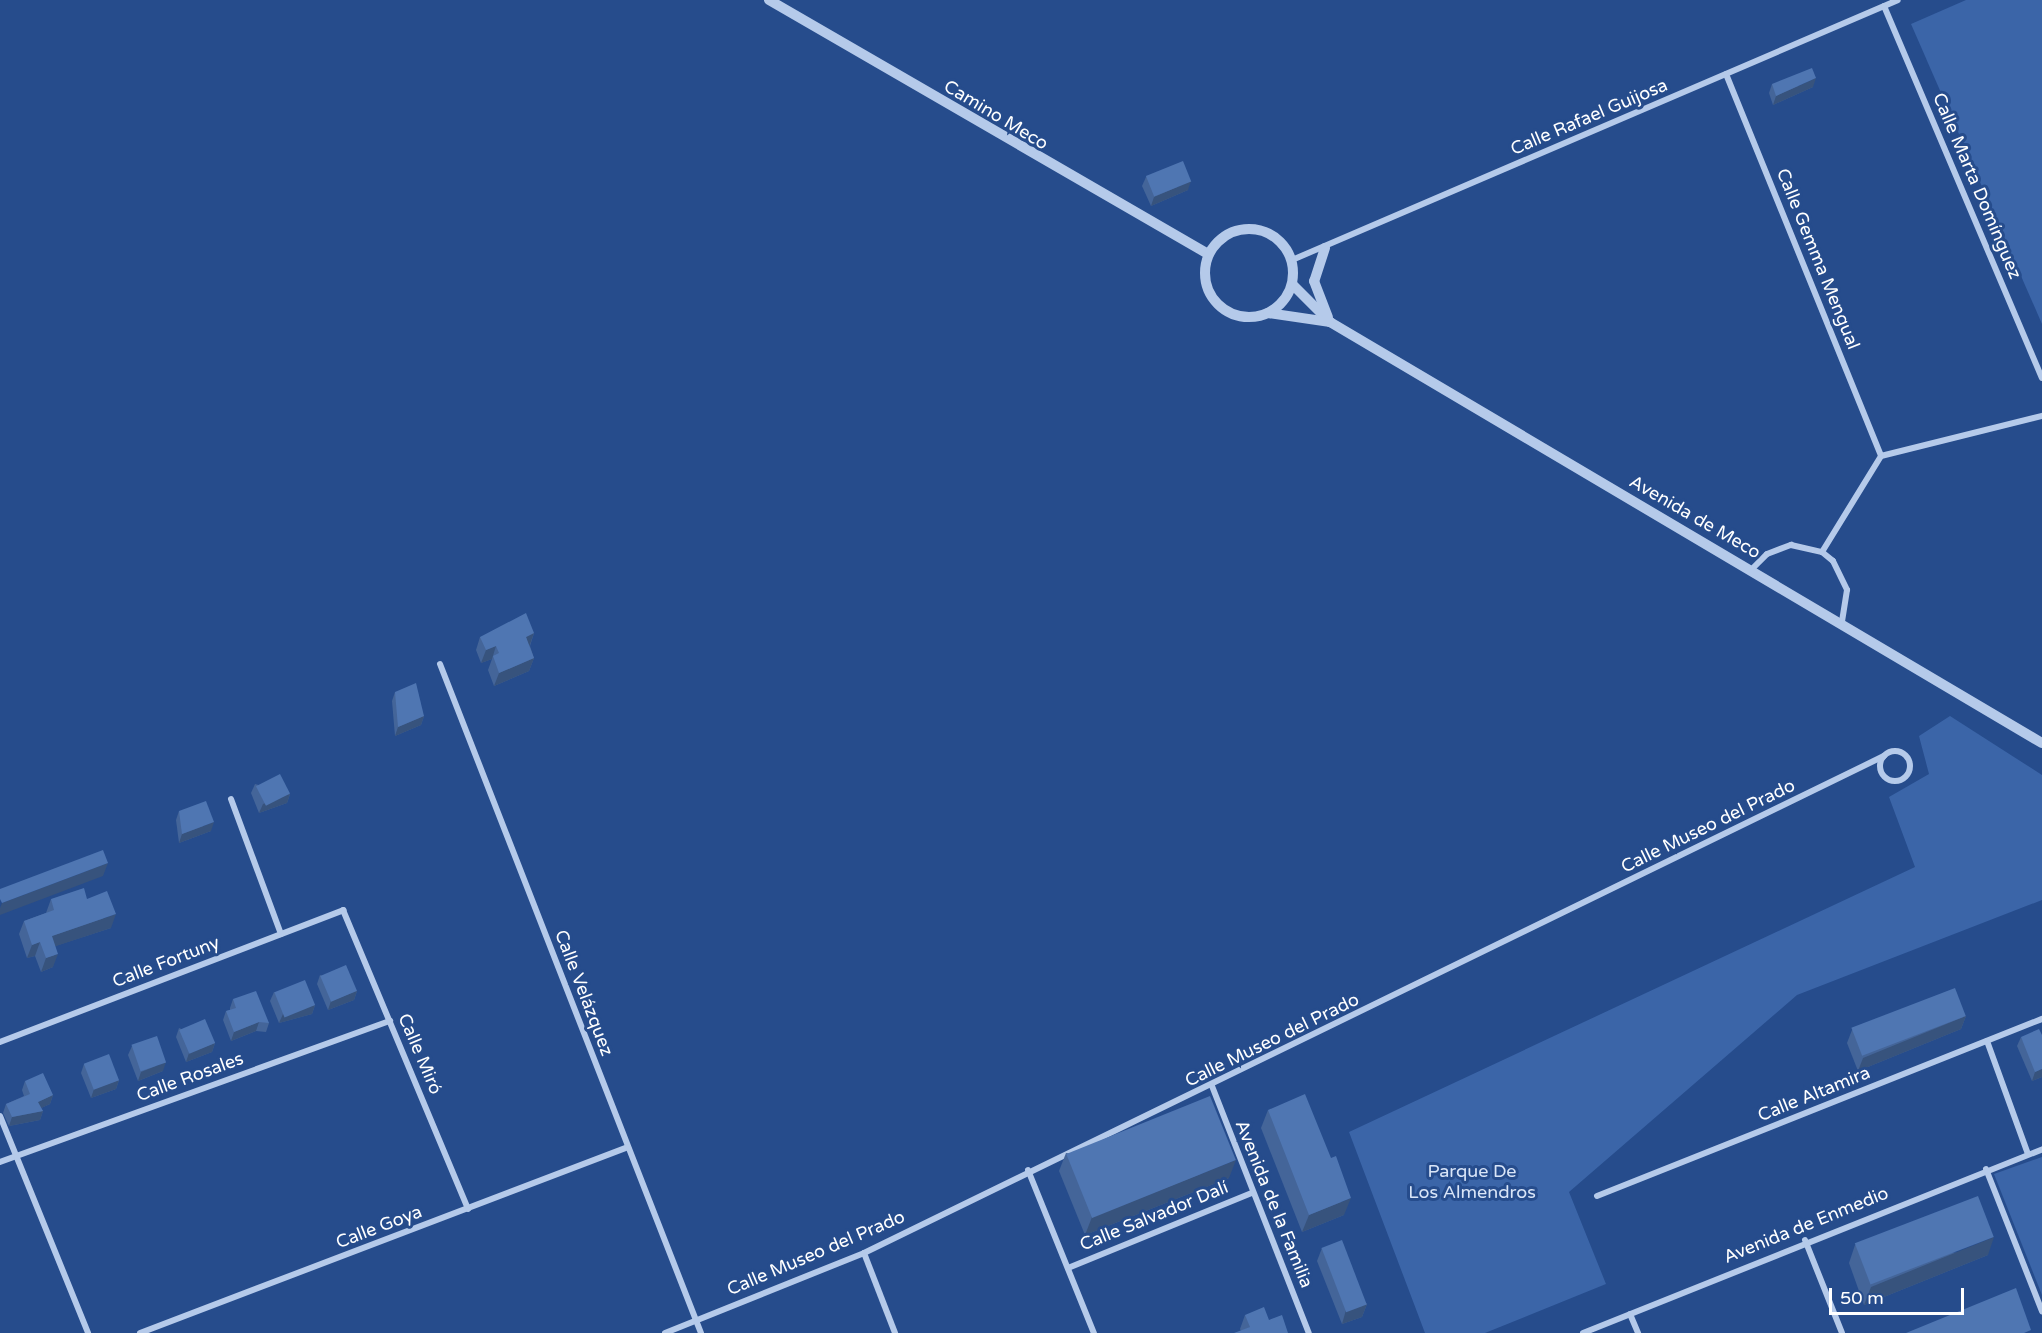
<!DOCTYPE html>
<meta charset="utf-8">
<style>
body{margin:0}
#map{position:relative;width:2042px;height:1333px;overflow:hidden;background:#264c8c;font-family:"Varela Round",sans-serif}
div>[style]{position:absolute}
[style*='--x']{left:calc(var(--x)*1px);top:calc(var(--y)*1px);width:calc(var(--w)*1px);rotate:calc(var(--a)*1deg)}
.green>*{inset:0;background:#3b65a8}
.minor>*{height:6px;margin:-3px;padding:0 3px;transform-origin:3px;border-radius:3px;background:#b5caea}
.minor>.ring{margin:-3px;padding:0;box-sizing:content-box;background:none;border:6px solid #b5caea;border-radius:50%}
.tertiary>*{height:10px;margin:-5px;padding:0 5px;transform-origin:5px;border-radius:5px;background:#b5caea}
.tertiary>.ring{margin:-5px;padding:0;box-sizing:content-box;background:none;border:10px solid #b5caea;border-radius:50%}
.wall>*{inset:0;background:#446599}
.shaded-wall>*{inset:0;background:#37537d}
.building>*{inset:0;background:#4f76b2;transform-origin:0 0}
span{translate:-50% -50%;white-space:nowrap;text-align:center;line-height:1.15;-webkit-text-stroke:6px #264c8c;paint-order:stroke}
.street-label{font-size:18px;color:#fff}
.park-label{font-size:18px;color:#d9e5f8}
.scale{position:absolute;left:1829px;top:1288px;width:135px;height:27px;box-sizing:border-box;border:3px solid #fff;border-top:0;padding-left:8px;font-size:18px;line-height:21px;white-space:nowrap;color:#fff;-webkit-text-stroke:4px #264c8c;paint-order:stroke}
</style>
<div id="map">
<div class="green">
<i style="clip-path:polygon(1966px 0,2042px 0,2042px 324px,1911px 24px)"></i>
<i style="clip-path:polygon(1950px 716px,2042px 775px,2042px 900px,1797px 995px,1569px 1192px,1606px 1284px,1485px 1333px,1425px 1333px,1349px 1132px,1915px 867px,1889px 797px,1929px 774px,1919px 736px)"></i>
<i style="clip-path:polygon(2042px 1157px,2042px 1295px,1994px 1174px)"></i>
</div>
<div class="minor">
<i style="--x:1884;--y:6;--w:404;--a:67"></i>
<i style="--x:1726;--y:74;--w:412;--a:67.9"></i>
<i style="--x:1292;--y:260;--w:659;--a:-23.22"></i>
<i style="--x:1822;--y:552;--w:113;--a:-58.4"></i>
<i style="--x:1881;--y:456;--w:166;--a:-14"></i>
<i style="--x:1752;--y:569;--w:21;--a:-45"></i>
<i style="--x:1767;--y:554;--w:26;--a:-21"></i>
<i style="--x:1791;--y:545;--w:32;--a:13"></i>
<i style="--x:1822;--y:552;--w:14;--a:39"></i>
<i style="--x:1833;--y:561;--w:32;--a:64"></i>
<i style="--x:1847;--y:590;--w:33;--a:99"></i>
<i style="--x:440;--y:664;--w:718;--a:68.69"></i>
<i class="ring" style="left:1880px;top:751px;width:24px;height:24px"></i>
<i style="--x:231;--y:799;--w:144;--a:69.7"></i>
<i style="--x:1987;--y:1041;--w:120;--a:70.1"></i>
<i style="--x:0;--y:1042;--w:368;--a:-21"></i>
<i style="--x:343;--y:910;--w:324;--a:67.3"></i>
<i style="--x:1212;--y:1086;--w:265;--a:68.6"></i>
<i style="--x:0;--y:1116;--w:234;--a:67.9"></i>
<i style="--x:0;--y:1162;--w:415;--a:-19.9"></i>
<i style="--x:1986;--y:1169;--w:153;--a:68.5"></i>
<i style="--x:1028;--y:1170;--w:176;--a:68"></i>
<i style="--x:1597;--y:1196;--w:479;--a:-21.7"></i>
<i style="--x:1805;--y:1240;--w:100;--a:68.3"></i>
<i style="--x:864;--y:1253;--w:86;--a:68.8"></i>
<i style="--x:1068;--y:1268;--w:199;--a:-22.2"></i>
<i style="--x:1630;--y:1314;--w:21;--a:67"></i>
<i style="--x:140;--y:1333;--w:522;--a:-20.86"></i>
<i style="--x:665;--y:1333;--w:214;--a:-21.9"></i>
<i style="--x:864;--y:1253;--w:1135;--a:-25.98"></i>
<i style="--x:1583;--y:1333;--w:495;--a:-21.8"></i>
</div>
<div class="tertiary">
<i style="--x:769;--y:0;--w:507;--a:30.05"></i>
<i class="ring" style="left:1205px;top:229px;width:78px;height:78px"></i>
<i style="--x:1325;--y:248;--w:35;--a:108"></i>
<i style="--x:1314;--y:281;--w:39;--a:69"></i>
<i style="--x:1292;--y:284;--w:54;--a:45"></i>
<i style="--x:1330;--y:322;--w:827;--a:30.6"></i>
<i style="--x:1268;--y:313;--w:63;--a:8.3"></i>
</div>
<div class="wall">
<i style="clip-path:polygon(1772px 84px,1813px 87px,1773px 105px,1769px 93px)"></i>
<i style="clip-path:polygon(1146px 177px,1188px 190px,1151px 206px,1142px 186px)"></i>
<i style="clip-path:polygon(534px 633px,530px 646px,534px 658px,529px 671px,494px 686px,488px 670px,492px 659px,481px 663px,476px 650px,480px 637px)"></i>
<i style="clip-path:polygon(395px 692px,424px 716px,421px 725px,395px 736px,392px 701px)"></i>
<i style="clip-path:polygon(255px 784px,290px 794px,287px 803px,259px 813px,251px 793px)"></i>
<i style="clip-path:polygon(179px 811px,211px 831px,179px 843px,176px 820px)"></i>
<i style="clip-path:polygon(51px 899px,87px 899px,111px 928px,55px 946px,53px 967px,41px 972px,35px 956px,27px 958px,19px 934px,24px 921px,46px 913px)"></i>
<i style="clip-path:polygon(320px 975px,357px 991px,354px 1000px,328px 1010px,317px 984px)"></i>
<i style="clip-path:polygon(274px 992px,315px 1005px,312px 1014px,279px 1023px,270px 1001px)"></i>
<i style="clip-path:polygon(233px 999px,269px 1023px,266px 1032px,256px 1031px,231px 1041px,223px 1020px,226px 1011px,230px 1010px,230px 1008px)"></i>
<i style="clip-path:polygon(1966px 1016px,1961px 1029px,1858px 1071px,1847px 1043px,1852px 1030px)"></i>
<i style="clip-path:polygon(179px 1028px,215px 1043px,212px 1052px,186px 1062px,176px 1037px)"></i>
<i style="clip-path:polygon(2021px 1037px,2042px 1077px,2032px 1081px,2017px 1046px)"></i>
<i style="clip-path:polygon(132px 1046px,163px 1071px,138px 1081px,128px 1055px)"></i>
<i style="clip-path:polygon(84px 1064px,119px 1080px,116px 1089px,91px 1098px,81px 1073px)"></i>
<i style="clip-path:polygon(25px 1081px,53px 1095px,50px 1104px,41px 1108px,43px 1111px,40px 1120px,9px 1126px,3px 1113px,6px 1104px,24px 1096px,22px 1090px)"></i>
<i style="clip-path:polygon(1268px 1110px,1331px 1158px,1344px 1215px,1302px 1232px,1261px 1128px)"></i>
<i style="clip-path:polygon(1066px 1153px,1229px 1178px,1085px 1235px,1059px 1171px)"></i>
<i style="clip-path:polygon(1855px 1245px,1988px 1255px,1864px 1305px,1849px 1263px)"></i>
<i style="clip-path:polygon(1322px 1248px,1367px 1304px,1362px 1317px,1342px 1324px,1317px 1261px)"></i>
<i style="clip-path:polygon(1245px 1315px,1269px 1320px,1241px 1331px,1240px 1329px)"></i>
</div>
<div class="shaded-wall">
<i style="clip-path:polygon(1816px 78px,1813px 87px,1773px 105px,1776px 96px)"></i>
<i style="clip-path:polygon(1191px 181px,1188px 190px,1151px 206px,1154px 197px)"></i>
<i style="clip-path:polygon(534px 633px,529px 647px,526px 637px)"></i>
<i style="clip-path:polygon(496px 646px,492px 659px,481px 663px,486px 650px)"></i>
<i style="clip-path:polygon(534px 658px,529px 671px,494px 686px,499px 673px)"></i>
<i style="clip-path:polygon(424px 716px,421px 725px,395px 736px,398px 727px)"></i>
<i style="clip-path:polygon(290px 794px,287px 803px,259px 813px,263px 804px)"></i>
<i style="clip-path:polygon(214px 822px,211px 831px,179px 843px,182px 834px)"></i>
<i style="clip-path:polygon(108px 863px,103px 876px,0 915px,0 908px,2px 903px)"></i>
<i style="clip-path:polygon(116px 914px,111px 928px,47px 949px,52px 936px)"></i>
<i style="clip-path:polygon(40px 942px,35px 956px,27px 958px,32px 945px)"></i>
<i style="clip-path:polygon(58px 954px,53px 967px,41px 972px,46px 958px)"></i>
<i style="clip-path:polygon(357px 991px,354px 1000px,328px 1010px,331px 1001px)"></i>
<i style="clip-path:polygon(315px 1005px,312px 1014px,279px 1023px,283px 1014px)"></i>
<i style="clip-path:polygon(1966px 1016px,1961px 1029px,1858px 1071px,1863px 1058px)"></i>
<i style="clip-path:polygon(259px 1022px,256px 1031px,231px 1041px,234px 1032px)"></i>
<i style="clip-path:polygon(215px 1043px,212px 1052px,186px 1062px,189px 1053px)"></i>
<i style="clip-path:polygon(166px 1062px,163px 1071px,138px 1081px,141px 1072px)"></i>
<i style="clip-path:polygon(2042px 1069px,2042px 1077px,2032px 1081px,2035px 1072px)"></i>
<i style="clip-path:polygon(119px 1080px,116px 1089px,91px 1098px,94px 1089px)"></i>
<i style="clip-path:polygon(53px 1095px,50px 1104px,35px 1111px,38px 1102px)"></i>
<i style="clip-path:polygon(43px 1111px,40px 1120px,9px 1126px,12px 1117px)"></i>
<i style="clip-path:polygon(1236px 1160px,1229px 1178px,1085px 1235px,1092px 1217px)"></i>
<i style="clip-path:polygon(1351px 1198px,1344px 1215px,1302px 1232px,1309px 1215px)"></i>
<i style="clip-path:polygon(1994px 1237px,1988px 1255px,1864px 1305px,1871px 1287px)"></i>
<i style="clip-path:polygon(1367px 1304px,1362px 1317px,1342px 1324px,1346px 1310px)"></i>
</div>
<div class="building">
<i style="clip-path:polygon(1812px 68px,1816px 78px,1776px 96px,1772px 84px)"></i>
<i style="left:1183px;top:161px;width:22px;height:40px;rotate:68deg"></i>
<i style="clip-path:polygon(526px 613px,534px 633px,526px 637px,534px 658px,499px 673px,493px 656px,499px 653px,496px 646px,486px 650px,480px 637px)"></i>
<i style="clip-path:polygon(416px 683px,424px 716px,398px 727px,395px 692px)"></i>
<i style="left:280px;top:774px;width:22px;height:27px;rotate:63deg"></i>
<i style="clip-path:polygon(206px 801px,214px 822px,182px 834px,179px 811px)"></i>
<i style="clip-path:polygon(103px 850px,108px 863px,2px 903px,0 899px,0 889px)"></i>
<i style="clip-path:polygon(84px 888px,87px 899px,107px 891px,116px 914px,52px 936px,58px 954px,46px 958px,40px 942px,32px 945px,24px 921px,54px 910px,51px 899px)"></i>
<i style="left:346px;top:965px;width:28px;height:28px;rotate:67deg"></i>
<i style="left:305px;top:980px;width:27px;height:33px;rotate:68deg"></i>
<i style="left:1955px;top:988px;width:30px;height:111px;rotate:69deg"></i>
<i style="clip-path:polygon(256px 991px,269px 1023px,259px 1022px,234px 1032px,226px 1011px,236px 1008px,233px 999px)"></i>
<i style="left:205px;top:1019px;width:26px;height:28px;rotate:67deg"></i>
<i style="clip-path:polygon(2039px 1029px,2042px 1035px,2042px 1069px,2035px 1072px,2021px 1037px)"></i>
<i style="left:157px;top:1036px;width:28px;height:27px;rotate:71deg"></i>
<i style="left:109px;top:1054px;width:28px;height:27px;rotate:69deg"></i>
<i style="clip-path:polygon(43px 1073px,53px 1095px,38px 1102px,43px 1111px,12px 1117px,6px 1104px,30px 1094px,25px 1081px)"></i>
<i style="clip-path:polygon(1305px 1094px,1331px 1158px,1336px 1156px,1351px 1198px,1309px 1215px,1268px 1110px)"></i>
<i style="left:1210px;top:1096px;width:69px;height:155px;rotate:68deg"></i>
<i style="left:1978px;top:1196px;width:44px;height:132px;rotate:69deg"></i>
<i style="left:1342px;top:1240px;width:69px;height:22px;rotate:69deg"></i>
<i style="clip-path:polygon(2016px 1288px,2031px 1330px,2024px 1333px,1906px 1333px)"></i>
<i style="clip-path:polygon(1264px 1307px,1269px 1320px,1282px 1315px,1288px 1333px,1234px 1333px,1250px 1327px,1245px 1315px)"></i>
</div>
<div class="street-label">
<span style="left:996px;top:115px;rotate:31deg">Camino Meco</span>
<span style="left:1589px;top:117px;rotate:-23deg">Calle Rafael Guijosa</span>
<span style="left:1977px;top:186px;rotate:67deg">Calle Marta Domínguez</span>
<span style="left:1818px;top:259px;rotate:68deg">Calle Gemma Mengual</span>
<span style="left:1695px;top:517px;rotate:30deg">Avenida de Meco</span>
<span style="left:1708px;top:826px;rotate:-26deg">Calle Museo del Prado</span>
<span style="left:166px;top:962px;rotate:-21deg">Calle Fortuny</span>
<span style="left:584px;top:993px;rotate:69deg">Calle Velázquez</span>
<span style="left:1272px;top:1040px;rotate:-26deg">Calle Museo del Prado</span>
<span style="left:420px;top:1054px;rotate:67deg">Calle Miró</span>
<span style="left:190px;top:1077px;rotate:-20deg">Calle Rosales</span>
<span style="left:1814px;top:1094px;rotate:-22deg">Calle Altamira</span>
<span style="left:1274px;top:1204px;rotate:68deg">Avenida de la Familia</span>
<span style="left:1154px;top:1216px;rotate:-22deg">Calle Salvador Dalí</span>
<span style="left:1806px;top:1225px;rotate:-22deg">Avenida de Enmedio</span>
<span style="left:379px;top:1227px;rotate:-21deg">Calle Goya</span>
<span style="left:816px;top:1253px;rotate:-23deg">Calle Museo del Prado</span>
</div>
<div class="park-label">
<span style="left:1472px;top:1182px">Parque De<br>Los Almendros</span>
</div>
<div class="scale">50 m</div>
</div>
